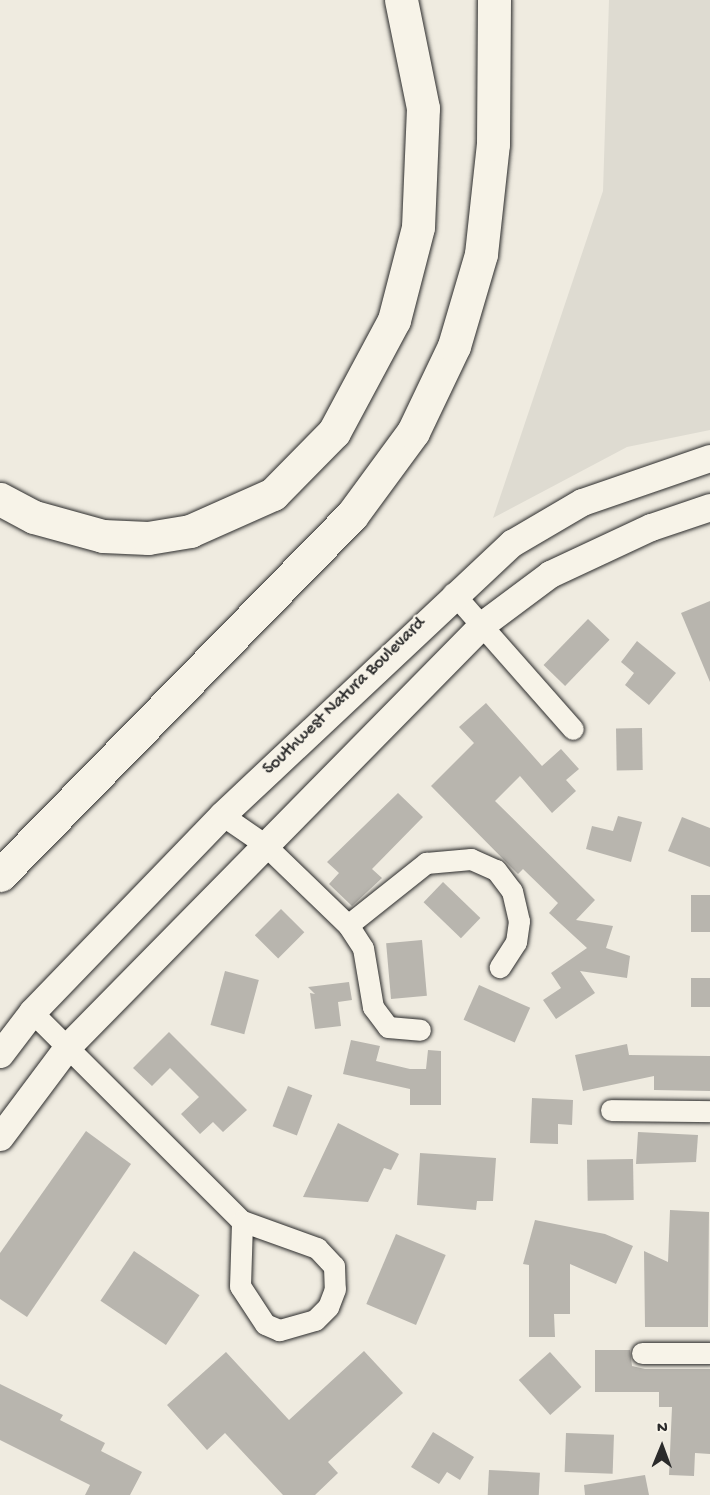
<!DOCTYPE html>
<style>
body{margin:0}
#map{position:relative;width:710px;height:1495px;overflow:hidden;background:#efebe0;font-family:"Gochi Hand",sans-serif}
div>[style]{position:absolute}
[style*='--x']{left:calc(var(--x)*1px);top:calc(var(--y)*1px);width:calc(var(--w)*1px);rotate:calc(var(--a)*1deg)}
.built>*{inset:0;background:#dedbd1}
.building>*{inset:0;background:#b8b5ae;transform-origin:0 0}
.roads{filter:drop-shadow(0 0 2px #2b2b2b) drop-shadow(0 0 2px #2b2b2b)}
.minor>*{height:21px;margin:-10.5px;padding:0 10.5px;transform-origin:10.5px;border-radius:10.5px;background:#f7f3e8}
.tertiary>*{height:27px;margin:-13.5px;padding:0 13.5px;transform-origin:13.5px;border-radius:13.5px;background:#f7f3e8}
.motorway>*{height:33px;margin:-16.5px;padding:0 16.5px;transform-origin:16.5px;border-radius:16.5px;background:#f7f3e8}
span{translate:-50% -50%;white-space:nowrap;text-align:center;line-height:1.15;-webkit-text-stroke:4.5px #f7f3e8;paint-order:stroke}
.street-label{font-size:18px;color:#2b2b2b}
.north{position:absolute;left:632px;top:1417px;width:60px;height:60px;-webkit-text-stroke:4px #f7f3e8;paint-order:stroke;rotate:1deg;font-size:16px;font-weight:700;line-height:24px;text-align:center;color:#2b2b2b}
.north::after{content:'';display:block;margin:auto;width:21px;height:27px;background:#2b2b2b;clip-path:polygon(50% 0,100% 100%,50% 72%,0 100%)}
</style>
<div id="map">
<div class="built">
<i style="clip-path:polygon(609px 0,710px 0,710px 430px,627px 447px,493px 518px,603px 191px)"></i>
</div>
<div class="building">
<i style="clip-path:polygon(710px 601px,710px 682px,681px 613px)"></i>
<i style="left:588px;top:619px;width:30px;height:64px;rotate:44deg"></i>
<i style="clip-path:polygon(637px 641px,676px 673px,649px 705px,625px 685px,634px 673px,621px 662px)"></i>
<i style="clip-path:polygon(486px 703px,542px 766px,561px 749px,579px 769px,566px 780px,576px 791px,552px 813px,520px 776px,495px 801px,595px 900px,576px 920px,613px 926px,606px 948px,630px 956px,627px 978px,580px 971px,595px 993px,556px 1019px,543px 1000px,561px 988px,551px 973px,587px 948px,549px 913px,558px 903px,523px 869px,518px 874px,431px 786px,474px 743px,459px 727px)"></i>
<i style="left:642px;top:728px;width:42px;height:26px;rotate:89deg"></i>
<i style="clip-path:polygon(398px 793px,423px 817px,372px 869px,382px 878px,352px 906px,329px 884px,339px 873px,327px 862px)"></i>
<i style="clip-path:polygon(618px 816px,642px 822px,631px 862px,586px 849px,592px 826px,613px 831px)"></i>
<i style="clip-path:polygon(682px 817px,710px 828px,710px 867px,668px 851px)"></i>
<i style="left:443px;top:882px;width:52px;height:28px;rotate:44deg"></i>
<i style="left:691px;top:895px;width:19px;height:37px"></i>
<i style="left:281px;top:909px;width:33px;height:37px;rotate:45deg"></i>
<i style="left:422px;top:940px;width:56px;height:36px;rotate:85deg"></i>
<i style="left:225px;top:971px;width:35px;height:56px;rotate:15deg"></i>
<i style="left:691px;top:978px;width:19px;height:29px"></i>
<i style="clip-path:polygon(349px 982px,352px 1000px,338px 1002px,341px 1026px,315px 1029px,310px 993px,315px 994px,308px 987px)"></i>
<i style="left:479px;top:985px;width:56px;height:38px;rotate:24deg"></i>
<i style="clip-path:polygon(169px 1032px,247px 1110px,223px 1132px,213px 1122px,200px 1134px,181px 1114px,199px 1097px,170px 1068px,152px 1086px,133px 1068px)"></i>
<i style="clip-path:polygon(351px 1040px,380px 1046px,376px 1061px,410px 1069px,426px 1069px,428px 1050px,441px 1051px,441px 1105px,410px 1105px,410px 1089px,343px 1074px)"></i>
<i style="clip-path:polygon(627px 1044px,629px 1055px,710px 1056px,710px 1091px,654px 1090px,654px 1076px,583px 1091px,575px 1055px)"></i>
<i style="left:288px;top:1086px;width:26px;height:43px;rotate:21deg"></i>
<i style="clip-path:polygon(532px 1098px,573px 1100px,572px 1125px,558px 1124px,558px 1144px,530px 1143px)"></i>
<i style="clip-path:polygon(338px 1123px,399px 1154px,391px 1170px,384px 1168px,368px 1202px,303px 1197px)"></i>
<i style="clip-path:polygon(86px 1131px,131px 1164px,27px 1317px,0 1299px,0 1253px)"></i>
<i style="clip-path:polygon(638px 1132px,698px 1135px,696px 1162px,636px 1164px)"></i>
<i style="clip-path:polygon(420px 1153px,496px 1158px,493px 1201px,477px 1201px,476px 1210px,417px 1205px)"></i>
<i style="left:633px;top:1159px;width:41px;height:46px;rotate:89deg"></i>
<i style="clip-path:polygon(670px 1210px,709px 1212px,708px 1327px,645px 1327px,644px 1251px,668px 1262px)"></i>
<i style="clip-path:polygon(535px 1220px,605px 1234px,633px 1246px,616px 1284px,570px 1264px,570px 1314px,554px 1314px,555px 1337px,529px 1337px,529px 1265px,523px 1264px)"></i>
<i style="left:396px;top:1234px;width:54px;height:76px;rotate:23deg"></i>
<i style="left:134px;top:1251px;width:79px;height:60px;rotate:34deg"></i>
<i style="clip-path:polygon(595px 1350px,630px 1350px,632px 1366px,645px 1369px,710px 1369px,710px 1454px,695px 1453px,694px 1476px,669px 1475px,672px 1407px,659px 1407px,659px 1392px,595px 1392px)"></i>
<i style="clip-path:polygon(364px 1351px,403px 1393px,328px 1462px,338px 1473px,315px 1495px,283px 1495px,225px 1433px,207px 1450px,167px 1405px,226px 1352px,289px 1420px)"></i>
<i style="left:550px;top:1352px;width:47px;height:42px;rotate:48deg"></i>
<i style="clip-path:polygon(0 1384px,63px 1415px,60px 1420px,105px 1443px,101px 1451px,142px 1472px,130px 1495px,85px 1495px,90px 1485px,0 1440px)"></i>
<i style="clip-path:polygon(433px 1432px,474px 1457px,460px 1480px,447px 1472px,439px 1484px,411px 1467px)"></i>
<i style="left:566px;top:1433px;width:48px;height:39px;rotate:2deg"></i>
<i style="left:489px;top:1470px;width:51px;height:25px;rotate:3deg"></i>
<i style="clip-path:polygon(645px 1475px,649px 1495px,585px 1495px,584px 1485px)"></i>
</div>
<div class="roads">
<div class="minor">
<i style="--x:453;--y:593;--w:181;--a:48.6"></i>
<i style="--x:222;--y:815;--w:51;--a:34.6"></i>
<i style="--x:264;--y:844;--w:117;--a:44"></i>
<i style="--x:348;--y:925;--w:27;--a:57"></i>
<i style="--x:363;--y:948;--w:60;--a:80.4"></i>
<i style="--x:373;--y:1007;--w:25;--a:53"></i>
<i style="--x:388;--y:1027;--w:32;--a:5"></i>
<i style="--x:348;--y:925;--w:100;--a:-38.5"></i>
<i style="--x:426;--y:863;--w:45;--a:-5.1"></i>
<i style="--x:471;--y:859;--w:27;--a:24"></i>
<i style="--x:496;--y:870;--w:26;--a:53"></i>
<i style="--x:512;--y:891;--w:31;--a:77"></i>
<i style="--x:519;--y:921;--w:21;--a:98"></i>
<i style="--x:516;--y:942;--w:30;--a:123"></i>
<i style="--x:32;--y:1012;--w:296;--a:44.9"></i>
<i style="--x:242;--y:1221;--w:80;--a:19.8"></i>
<i style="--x:317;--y:1248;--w:25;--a:47"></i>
<i style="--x:334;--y:1266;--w:23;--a:88"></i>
<i style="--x:335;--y:1289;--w:19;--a:111"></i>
<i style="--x:328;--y:1307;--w:18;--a:135"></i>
<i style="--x:315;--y:1320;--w:37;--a:164"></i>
<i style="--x:279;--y:1330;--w:15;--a:-157"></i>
<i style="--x:265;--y:1324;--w:45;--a:-123.3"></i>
<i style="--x:240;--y:1286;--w:65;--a:-88.2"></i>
<i style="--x:611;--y:1110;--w:99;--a:0.6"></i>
<i style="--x:642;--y:1353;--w:68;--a:0"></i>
</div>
<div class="tertiary">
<i style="--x:0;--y:1054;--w:53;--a:-52.7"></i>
<i style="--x:32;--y:1012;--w:274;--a:-46"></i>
<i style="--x:222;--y:815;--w:398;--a:-43.2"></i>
<i style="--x:512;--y:543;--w:81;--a:-30.4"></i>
<i style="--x:582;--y:502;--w:135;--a:-19"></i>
<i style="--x:0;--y:1137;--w:114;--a:-53.2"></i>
<i style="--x:68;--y:1046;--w:592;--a:-45.48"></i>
<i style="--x:483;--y:624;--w:84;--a:-36.7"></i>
<i style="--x:550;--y:574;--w:111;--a:-25"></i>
<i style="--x:651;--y:527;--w:62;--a:-18.7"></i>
</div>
<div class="motorway">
<i style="--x:0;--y:499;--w:38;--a:28"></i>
<i style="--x:34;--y:517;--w:72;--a:15.4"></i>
<i style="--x:103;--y:536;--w:45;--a:2.5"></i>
<i style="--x:148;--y:538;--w:43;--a:-9.5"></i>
<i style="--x:190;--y:531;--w:91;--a:-24"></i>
<i style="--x:273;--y:494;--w:87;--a:-45.5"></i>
<i style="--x:334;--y:432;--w:127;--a:-61.8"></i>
<i style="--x:394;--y:320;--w:96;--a:-75.5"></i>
<i style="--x:418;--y:227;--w:119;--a:-87.6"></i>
<i style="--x:423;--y:108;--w:110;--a:-101.5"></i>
<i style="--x:0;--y:875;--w:503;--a:-45.64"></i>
<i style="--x:352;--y:515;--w:103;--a:-53.7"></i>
<i style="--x:413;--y:432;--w:95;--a:-64.5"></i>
<i style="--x:454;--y:346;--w:96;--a:-73.6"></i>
<i style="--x:481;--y:254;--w:111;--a:-83.8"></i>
<i style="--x:493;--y:144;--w:144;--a:-89.6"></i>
</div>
</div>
<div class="street-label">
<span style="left:345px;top:697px;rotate:-44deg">Southwest Natura Boulevard</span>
</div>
<div class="north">N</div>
</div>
